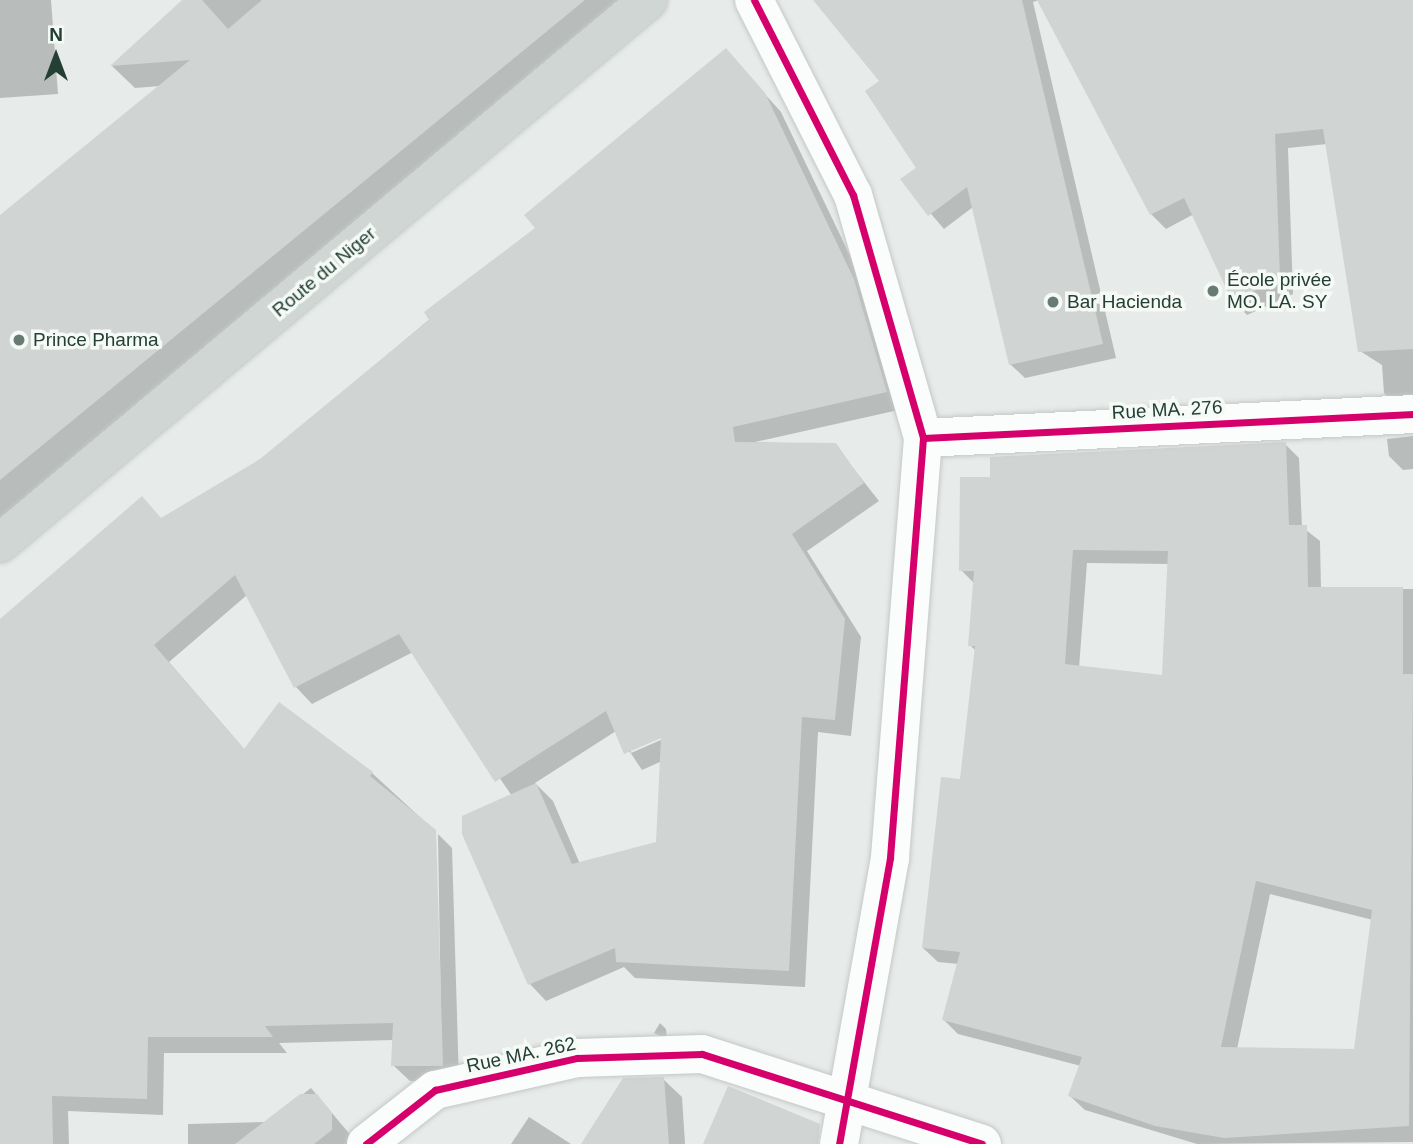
<!DOCTYPE html>
<meta charset="utf-8">
<style>
body{margin:0}
#map{position:relative;width:1413px;height:1144px;overflow:hidden;background:#e7ebe9;font-family:Arial,sans-serif}
div>[style]{position:absolute}
[style*='--x']{left:calc(var(--x)*1px);top:calc(var(--y)*1px);width:calc(var(--w)*1px);rotate:calc(var(--a)*1deg)}
.shadow>*{inset:0;background:#0003}
.building>*{inset:0;background:#d0d4d2}
.roads{filter:drop-shadow(0 0 2px #c4c8c6) drop-shadow(0 0 2px #c4c8c6)}
.minor>*{height:38px;margin:-19px;padding:0 19px;transform-origin:19px;border-radius:19px;background:#fbfcfc}
.major>*{height:38px;margin:-19px;padding:0 19px;transform-origin:19px;border-radius:19px;background:#cfd6d3}
.cycleway>*{height:7px;margin:-3.5px;padding:0 3.5px;transform-origin:3.5px;border-radius:3.5px;background:#d6006c}
.dots>*{width:19px;height:19px;translate:-50% -50%;box-sizing:border-box;border:4px solid #f5faf7;border-radius:50%}
span{translate:-50% -50%;white-space:nowrap;text-align:center;line-height:1.15;-webkit-text-stroke:7px #f5faf7;paint-order:stroke}
.street-label{font-size:19px;color:#243f33}
.poi-label{font-size:19px;color:#243f33}
.left{translate:0 -50%;text-align:left}
.north{position:absolute;left:21px;top:21px;width:70px;height:70px;-webkit-text-stroke:5px #f5faf7;paint-order:stroke;rotate:0deg;font-size:19px;font-weight:700;line-height:28px;text-align:center;color:#243f33}
.north::after{content:'';display:block;margin:auto;width:24px;height:32px;background:#243f33;clip-path:polygon(50% 0,100% 100%,50% 72%,0 100%)}
</style>
<div id="map">
<div class="shadow">
<i style="clip-path:polygon(0 0,51px 0,58px 94px,0 98px)"></i>
<i style="clip-path:polygon(185px 0,635px 0,0 521px,0 218px,160px 86px,135px 88px,112px 66px)"></i>
<i style="clip-path:polygon(816px 0,1413px 0,1413px 407px,1398px 407px,1384px 393px,1382px 365px,1360px 351px,1327px 144px,1288px 148px,1293px 294px,1247px 315px,1233px 300px,1194px 214px,1166px 229px,1151px 214px,1039px 0,1033px 2px,1116px 358px,1025px 378px,1010px 364px,973px 207px,944px 229px,902px 180px,918px 168px,881px 82px)"></i>
<i style="clip-path:polygon(evenodd,726px 51px,781px 112px,870px 297px,903px 409px,755px 442px,835px 445px,879px 501px,807px 551px,861px 637px,851px 736px,818px 732px,805px 987px,635px 978px,624px 967px,546px 1001px,530px 984px,512px 796px,413px 652px,312px 704px,296px 687px,247px 595px,169px 662px,245px 750px,372px 773px,435px 831px,442px 1075px,438px 834px,452px 848px,459px 1082px,410px 1081px,393px 1065px,394px 1040px,279px 1043px,287px 1053px,164px 1053px,163px 1115px,68px 1111px,69px 1144px,0 1144px,0 622px,261px 461px,538px 228px,726px 51px,616px 731px,642px 770px,662px 761px,657px 844px,580px 864px,553px 801px,535px 783px,616px 731px,726px 51px,668px 733px,670px 736px,631px 753px,631px 749px,668px 733px)"></i>
<i style="clip-path:polygon(1413px 436px,1413px 469px,1403px 470px,1389px 456px,1387px 439px)"></i>
<i style="clip-path:polygon(evenodd,1285px 444px,1299px 458px,1302px 527px,1320px 541px,1321px 589px,1413px 589px,1413px 1142px,1197px 1144px,1085px 1110px,1070px 1096px,1081px 1066px,958px 1034px,944px 1020px,959px 964px,938px 962px,923px 948px,961px 781px,976px 651px,970px 645px,975px 584px,961px 570px,992px 479px,1285px 444px,1087px 563px,1169px 564px,1164px 677px,1079px 668px,1087px 563px,1285px 444px,1270px 894px,1373px 920px,1355px 1050px,1237px 1049px,1270px 894px)"></i>
<i style="clip-path:polygon(660px 1023px,666px 1029px,667px 1040px,654px 1033px)"></i>
<i style="clip-path:polygon(663px 1079px,682px 1097px,685px 1144px,583px 1144px)"></i>
<i style="clip-path:polygon(311px 1088px,358px 1144px,188px 1144px,188px 1124px,267px 1122px)"></i>
<i style="clip-path:polygon(529px 1117px,571px 1144px,511px 1144px)"></i>
</div>
<div class="building">
<i style="clip-path:polygon(182px 0,202px 0,228px 29px,262px 0,585px 0,0 480px,0 215px,190px 60px,110px 66px)"></i>
<i style="clip-path:polygon(813px 0,1022px 0,1103px 344px,1009px 365px,967px 187px,928px 216px,900px 179px,916px 168px,865px 91px,879px 81px)"></i>
<i style="clip-path:polygon(1037px 0,1413px 0,1413px 349px,1358px 352px,1323px 129px,1275px 134px,1280px 279px,1232px 301px,1184px 198px,1150px 215px)"></i>
<i style="clip-path:polygon(726px 48px,765px 93px,854px 279px,887px 392px,733px 427px,735px 442px,836px 443px,864px 483px,792px 534px,845px 619px,835px 720px,802px 717px,789px 971px,616px 962px,615px 948px,528px 985px,462px 834px,462px 816px,536px 783px,572px 864px,656px 842px,661px 738px,624px 754px,606px 711px,495px 782px,399px 634px,294px 688px,235px 575px,154px 645px,244px 749px,279px 702px,373px 772px,370px 776px,436px 830px,443px 1066px,391px 1066px,393px 1023px,265px 1026px,273px 1037px,148px 1037px,147px 1099px,52px 1096px,53px 1144px,0 1144px,0 619px,142px 496px,161px 518px,260px 459px,429px 320px,424px 312px,535px 228px,524px 215px)"></i>
<i style="clip-path:polygon(evenodd,1286px 442px,1289px 525px,1307px 525px,1308px 587px,1403px 587px,1403px 674px,1413px 674px,1409px 1126px,1224px 1138px,1155px 1126px,1068px 1096px,1082px 1057px,942px 1020px,960px 952px,922px 948px,941px 777px,960px 779px,975px 646px,968px 646px,974px 571px,959px 571px,960px 477px,990px 477px,990px 457px,1286px 442px,1073px 550px,1168px 551px,1162px 675px,1065px 664px,1073px 550px,1286px 442px,1256px 881px,1372px 910px,1354px 1049px,1221px 1047px,1256px 881px)"></i>
<i style="clip-path:polygon(664px 1077px,669px 1144px,581px 1144px,623px 1078px)"></i>
<i style="clip-path:polygon(728px 1086px,820px 1124px,818px 1144px,703px 1144px)"></i>
<i style="clip-path:polygon(300px 1094px,317px 1094px,332px 1113px,332px 1130px,314px 1144px,235px 1144px)"></i>
</div>
<div class="roads">
<div class="minor">
<i style="--x:754;--y:0;--w:219;--a:63.1"></i>
<i style="--x:853;--y:195;--w:253;--a:73.9"></i>
<i style="--x:923;--y:438;--w:421;--a:94.5"></i>
<i style="--x:890;--y:858;--w:291;--a:100.1"></i>
<i style="--x:923;--y:438;--w:491;--a:-2.8"></i>
<i style="--x:366;--y:1144;--w:88;--a:-38"></i>
<i style="--x:435;--y:1090;--w:146;--a:-12.7"></i>
<i style="--x:577;--y:1058;--w:125;--a:-1.8"></i>
<i style="--x:702;--y:1054;--w:294;--a:17.8"></i>
</div>
<div class="major">
<i style="--x:0;--y:543;--w:845;--a:-39.96"></i>
</div>
</div>
<div class="cycleway">
<i style="--x:754;--y:0;--w:219;--a:63.1"></i>
<i style="--x:853;--y:195;--w:253;--a:73.9"></i>
<i style="--x:923;--y:438;--w:421;--a:94.5"></i>
<i style="--x:890;--y:858;--w:291;--a:100.1"></i>
<i style="--x:923;--y:438;--w:491;--a:-2.8"></i>
<i style="--x:366;--y:1144;--w:88;--a:-38"></i>
<i style="--x:435;--y:1090;--w:146;--a:-12.7"></i>
<i style="--x:577;--y:1058;--w:125;--a:-1.8"></i>
<i style="--x:702;--y:1054;--w:294;--a:17.8"></i>
</div>
<div class="dots">
<i style="left:1213px;top:291px;background:#687b73"></i>
<i style="left:1053px;top:302px;background:#687b73"></i>
<i style="left:19px;top:340px;background:#687b73"></i>
</div>
<div class="street-label">
<span style="left:324px;top:272px;rotate:-40deg">Route du Niger</span>
<span style="left:1167px;top:410px;rotate:-3deg">Rue MA. 276</span>
<span style="left:521px;top:1055px;rotate:-12deg">Rue MA. 262</span>
</div>
<div class="poi-label">
<span class="left" style="left:1227px;top:291px">École privée<br>MO. LA. SY</span>
<span class="left" style="left:1067px;top:302px">Bar Hacienda</span>
<span class="left" style="left:33px;top:340px">Prince Pharma</span>
</div>
<div class="north">N</div>
</div>
